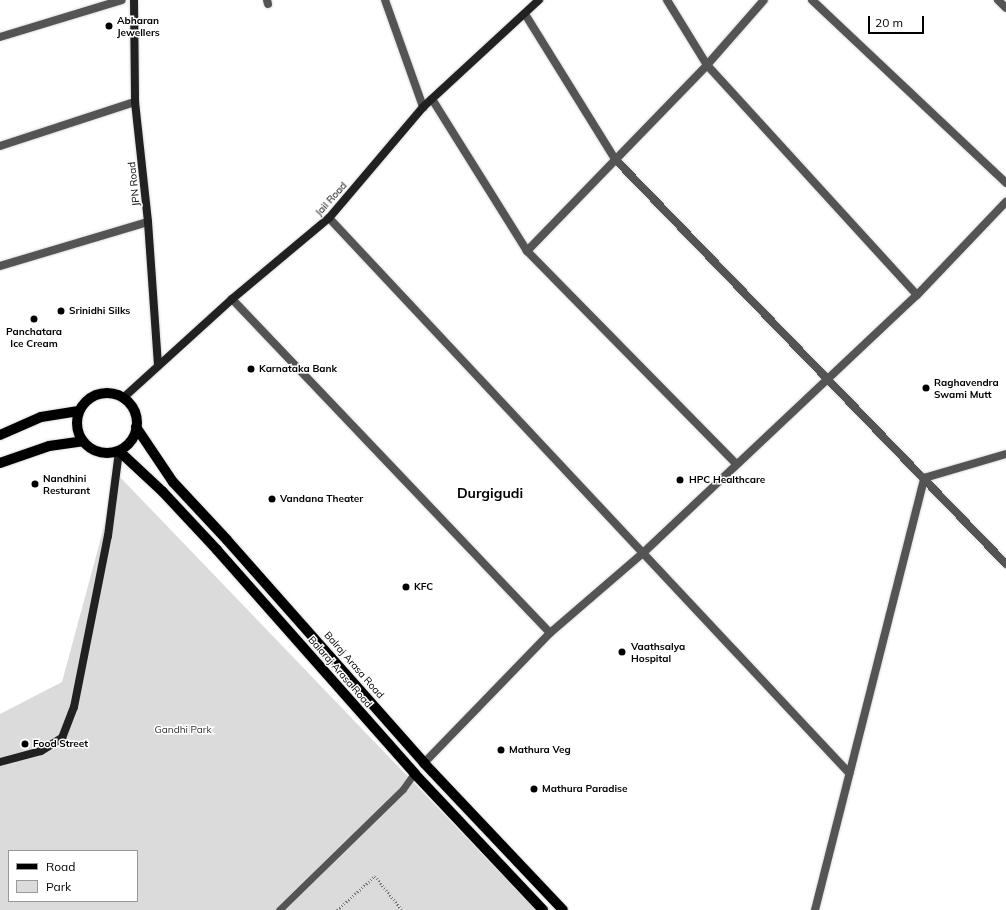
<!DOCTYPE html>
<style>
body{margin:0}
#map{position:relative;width:1006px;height:910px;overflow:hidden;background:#fff;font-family:Mulish,sans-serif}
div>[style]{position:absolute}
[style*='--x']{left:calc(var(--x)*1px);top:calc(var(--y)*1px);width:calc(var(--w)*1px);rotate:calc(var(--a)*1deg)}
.green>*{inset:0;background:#dbdbdb}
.path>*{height:2.5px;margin-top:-1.25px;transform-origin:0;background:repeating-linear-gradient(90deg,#767676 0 1px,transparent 0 3px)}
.roads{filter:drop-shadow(0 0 1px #dbdbdb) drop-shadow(0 0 1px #dbdbdb)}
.lane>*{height:7px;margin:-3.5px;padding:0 3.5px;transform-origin:3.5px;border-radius:3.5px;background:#545454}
.street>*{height:8px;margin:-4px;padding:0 4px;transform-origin:4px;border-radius:4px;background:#545454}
.secondary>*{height:8px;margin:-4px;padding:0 4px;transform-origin:4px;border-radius:4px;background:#212121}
.primary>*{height:10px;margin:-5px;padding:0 5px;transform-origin:5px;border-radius:5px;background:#000}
.primary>.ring{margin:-5px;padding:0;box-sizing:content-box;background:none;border:10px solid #000;border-radius:50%}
.dots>*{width:11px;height:11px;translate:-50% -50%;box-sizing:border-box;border:2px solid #fff;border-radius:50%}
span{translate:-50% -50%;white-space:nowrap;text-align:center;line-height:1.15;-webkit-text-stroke:3px #fff;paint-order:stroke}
.poi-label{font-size:10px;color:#000;font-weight:700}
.left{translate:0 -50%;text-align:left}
.street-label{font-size:10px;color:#000}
.park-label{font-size:10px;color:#323232}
.district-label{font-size:14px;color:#000;font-weight:700}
.legend{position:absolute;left:8px;top:850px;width:130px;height:52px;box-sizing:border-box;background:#fff;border:1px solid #999;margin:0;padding:5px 7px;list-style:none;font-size:12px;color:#000}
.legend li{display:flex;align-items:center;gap:8px;height:20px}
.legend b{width:20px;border:1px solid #999}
.scale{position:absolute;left:868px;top:16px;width:56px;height:18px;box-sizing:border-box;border:2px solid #000;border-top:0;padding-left:5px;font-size:12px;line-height:14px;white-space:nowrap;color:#000;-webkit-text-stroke:3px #fff;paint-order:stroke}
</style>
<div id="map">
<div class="green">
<i style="clip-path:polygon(evenodd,118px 475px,536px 910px,0 910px,0 714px,62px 682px,118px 475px,9px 851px,137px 851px,137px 901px,9px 901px,9px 851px)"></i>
</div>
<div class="path">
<i style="--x:337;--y:910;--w:51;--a:-41.8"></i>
<i style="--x:375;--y:876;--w:43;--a:51.5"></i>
</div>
<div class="roads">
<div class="lane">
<i style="--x:279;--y:910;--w:173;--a:-44.3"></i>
<i style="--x:403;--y:789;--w:19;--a:-55"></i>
</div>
<div class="street">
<i style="--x:267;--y:0;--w:4;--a:76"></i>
<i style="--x:385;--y:0;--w:114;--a:70.4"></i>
<i style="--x:667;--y:0;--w:76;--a:58.4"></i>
<i style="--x:707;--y:65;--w:311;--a:47.6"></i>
<i style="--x:812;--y:0;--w:267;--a:43.3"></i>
<i style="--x:998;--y:0;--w:11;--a:45"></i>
<i style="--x:525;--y:14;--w:171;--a:58.2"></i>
<i style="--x:615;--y:159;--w:563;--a:46.01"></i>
<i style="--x:0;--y:37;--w:127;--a:-16.9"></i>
<i style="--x:432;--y:99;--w:179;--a:58"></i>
<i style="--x:527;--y:251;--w:298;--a:45.5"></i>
<i style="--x:0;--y:146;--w:142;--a:-18.1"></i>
<i style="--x:329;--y:218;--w:761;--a:46.86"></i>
<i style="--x:527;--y:251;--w:259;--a:-45.9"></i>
<i style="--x:707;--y:65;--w:86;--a:-48.8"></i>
<i style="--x:0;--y:266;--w:154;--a:-16.6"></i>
<i style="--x:232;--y:299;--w:461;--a:46.4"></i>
<i style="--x:424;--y:763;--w:181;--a:-45.9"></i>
<i style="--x:550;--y:633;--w:123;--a:-40.7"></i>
<i style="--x:643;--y:553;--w:376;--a:-43.3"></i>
<i style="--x:917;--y:295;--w:129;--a:-46.3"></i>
<i style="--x:815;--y:910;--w:446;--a:-75.8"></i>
<i style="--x:924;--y:478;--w:85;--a:-16.3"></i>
</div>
<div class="secondary">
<i style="--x:134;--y:0;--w:102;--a:89.4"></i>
<i style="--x:135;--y:102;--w:121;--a:83.8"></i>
<i style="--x:148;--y:222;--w:144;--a:86"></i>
<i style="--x:123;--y:398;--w:147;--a:-42.2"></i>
<i style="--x:232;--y:299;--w:126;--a:-39.9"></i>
<i style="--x:329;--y:218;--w:145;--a:-49.7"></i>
<i style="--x:423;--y:107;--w:158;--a:-42.7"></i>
<i style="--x:0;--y:762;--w:42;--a:-15"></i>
<i style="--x:41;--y:751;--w:25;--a:-32"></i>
<i style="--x:62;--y:738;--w:33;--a:-69"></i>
<i style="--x:74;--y:707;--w:174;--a:-78.8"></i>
<i style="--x:108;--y:536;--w:86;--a:-82.6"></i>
</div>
<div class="primary">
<i class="ring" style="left:77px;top:393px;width:50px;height:50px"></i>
<i style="--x:136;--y:427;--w:66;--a:56.1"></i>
<i style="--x:173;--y:482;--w:79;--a:47"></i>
<i style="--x:227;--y:540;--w:298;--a:48.5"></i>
<i style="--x:424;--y:763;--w:202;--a:46.6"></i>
<i style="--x:0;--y:435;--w:45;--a:-23.7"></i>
<i style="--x:41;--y:417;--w:38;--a:-9"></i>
<i style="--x:119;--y:451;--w:60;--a:43"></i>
<i style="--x:163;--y:492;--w:79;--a:47"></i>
<i style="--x:217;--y:550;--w:298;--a:48.5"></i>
<i style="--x:414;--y:773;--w:188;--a:46.7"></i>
<i style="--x:0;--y:463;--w:52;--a:-19.1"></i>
<i style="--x:49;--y:446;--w:34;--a:-8"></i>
</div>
</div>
<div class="dots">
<i style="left:109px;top:26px;background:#000"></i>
<i style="left:61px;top:311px;background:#000"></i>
<i style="left:34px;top:319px;background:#000"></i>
<i style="left:251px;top:369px;background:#000"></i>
<i style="left:926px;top:388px;background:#000"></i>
<i style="left:680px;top:480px;background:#000"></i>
<i style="left:35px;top:484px;background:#000"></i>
<i style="left:272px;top:499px;background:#000"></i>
<i style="left:406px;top:587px;background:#000"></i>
<i style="left:622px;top:652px;background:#000"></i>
<i style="left:25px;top:744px;background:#000"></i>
<i style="left:501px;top:750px;background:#000"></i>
<i style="left:534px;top:789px;background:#000"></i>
</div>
<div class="poi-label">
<span class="left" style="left:117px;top:26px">Abharan<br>Jewellers</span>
<span class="left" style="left:69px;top:311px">Srinidhi Silks</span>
<span style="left:34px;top:337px">Panchatara<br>Ice Cream</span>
<span class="left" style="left:259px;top:369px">Karnataka Bank</span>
<span class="left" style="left:934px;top:388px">Raghavendra<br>Swami Mutt</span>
<span class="left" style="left:43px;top:484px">Nandhini<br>Resturant</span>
<span class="left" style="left:689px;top:480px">HPC Healthcare</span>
<span class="left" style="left:280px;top:499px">Vandana Theater</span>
<span class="left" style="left:414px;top:587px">KFC</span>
<span class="left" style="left:631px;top:652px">Vaathsalya<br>Hospital</span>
<span class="left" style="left:33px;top:744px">Food Street</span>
<span class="left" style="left:509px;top:750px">Mathura Veg</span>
<span class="left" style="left:542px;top:789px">Mathura Paradise</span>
</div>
<div class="street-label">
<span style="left:134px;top:184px;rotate:-96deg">JPN Road</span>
<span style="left:331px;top:199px;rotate:-48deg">Jail Road</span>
<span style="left:354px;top:665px;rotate:49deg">Balraj Arasa Road</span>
<span style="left:340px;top:672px;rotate:49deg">Balaraj Arasa Road</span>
</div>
<div class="park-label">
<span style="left:183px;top:730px">Gandhi Park</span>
</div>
<div class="district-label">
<span style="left:490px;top:493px">Durgigudi</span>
</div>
<ul class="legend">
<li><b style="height:5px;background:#000"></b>Road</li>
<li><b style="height:11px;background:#dbdbdb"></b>Park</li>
</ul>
<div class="scale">20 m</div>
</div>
